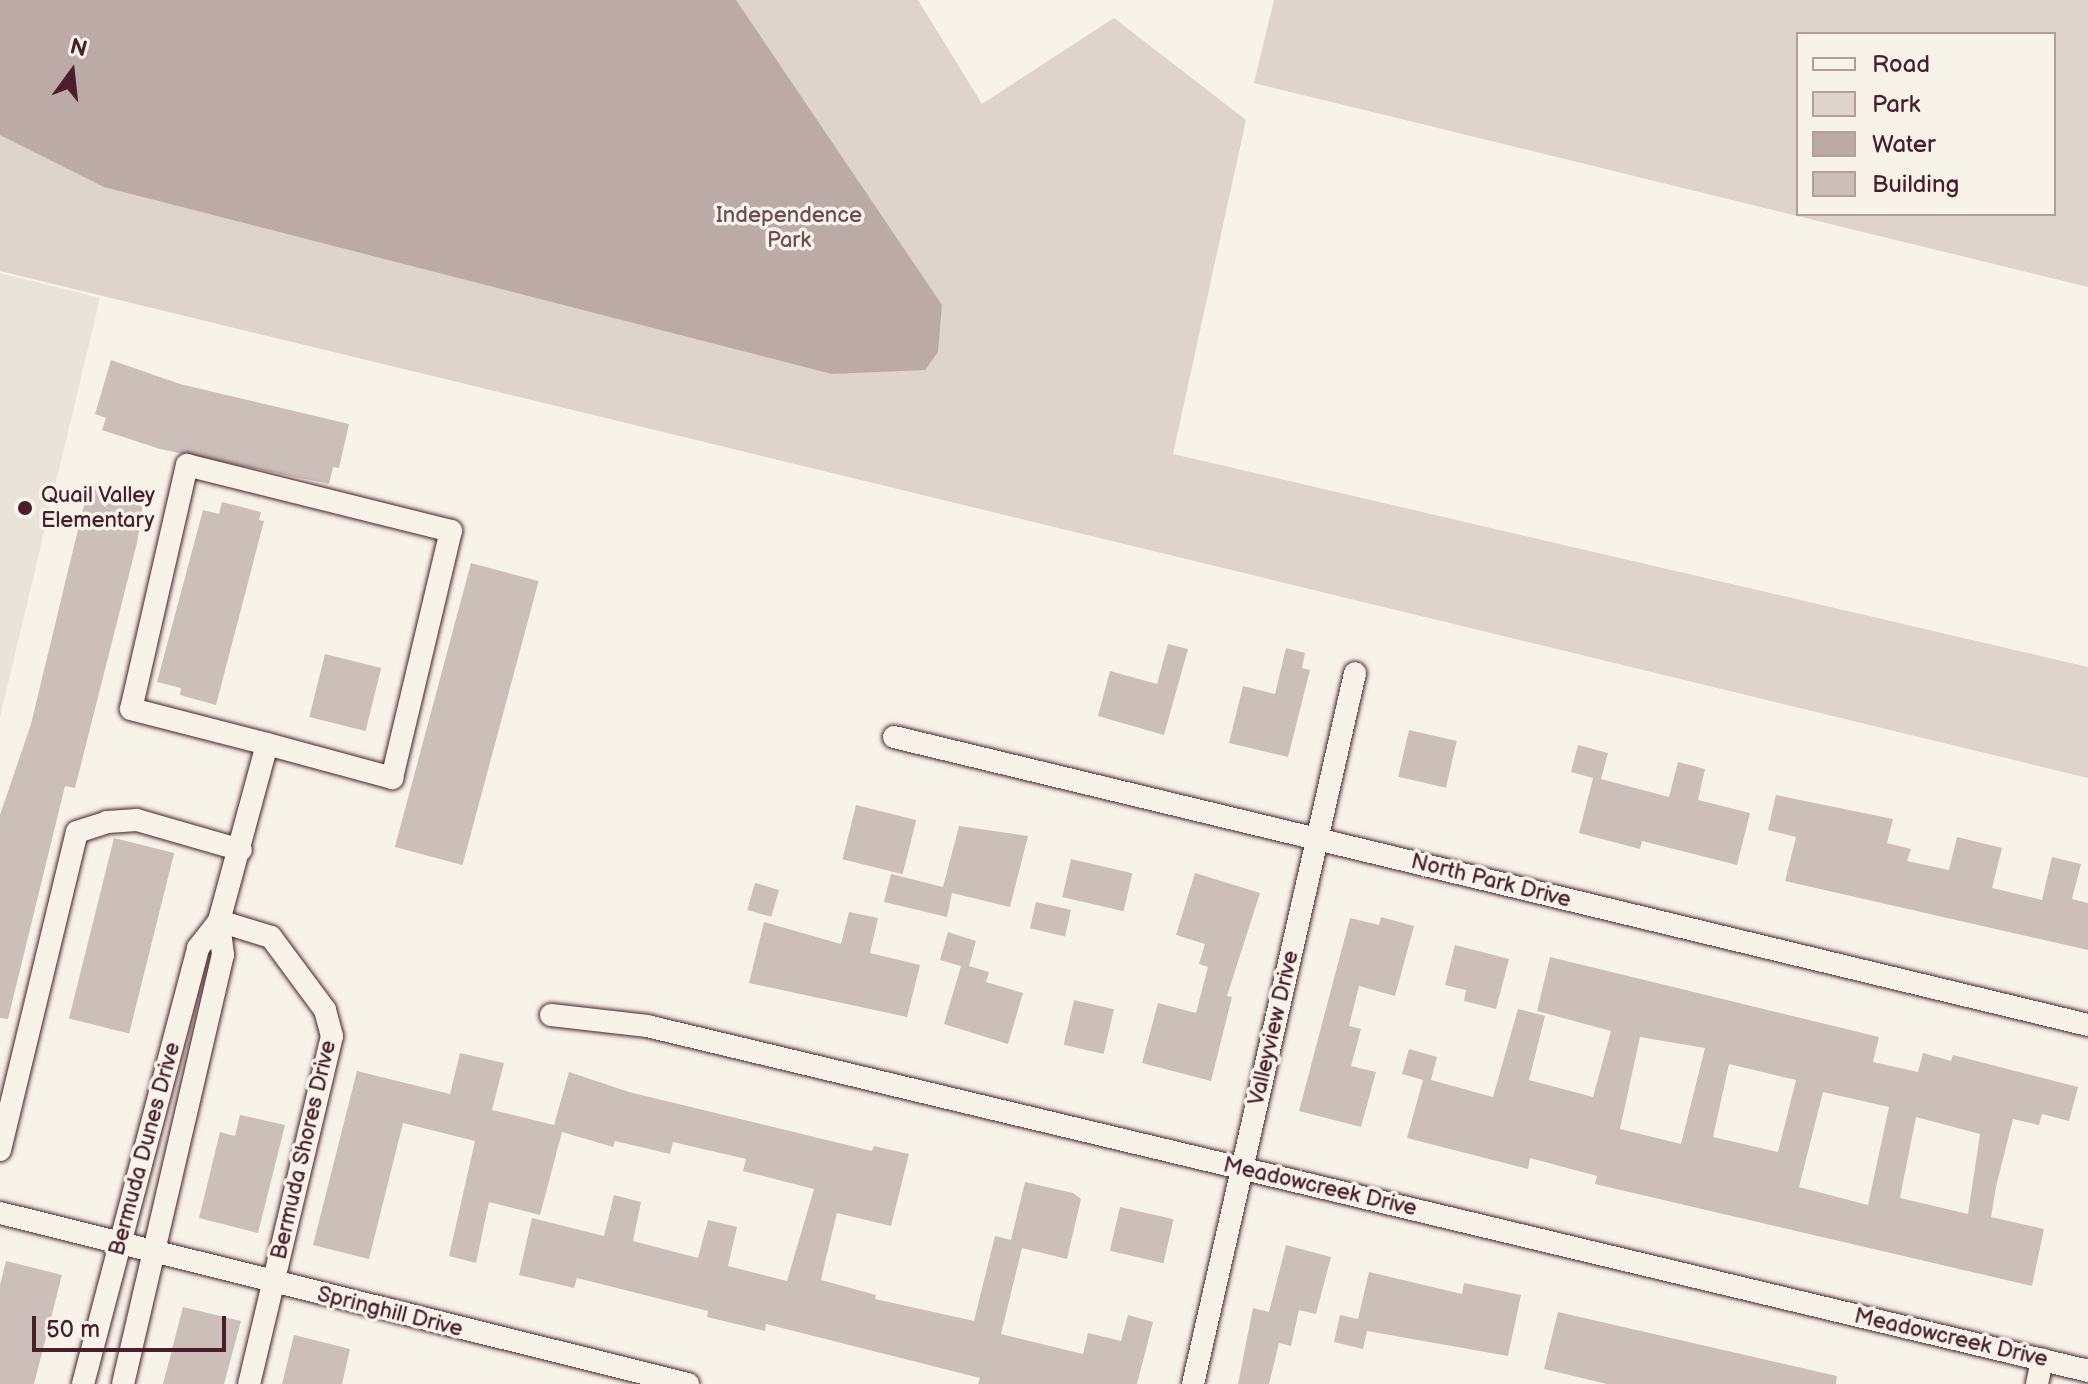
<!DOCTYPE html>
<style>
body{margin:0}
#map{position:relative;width:2088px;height:1384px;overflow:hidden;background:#f7f3e8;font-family:"Balsamiq Sans",sans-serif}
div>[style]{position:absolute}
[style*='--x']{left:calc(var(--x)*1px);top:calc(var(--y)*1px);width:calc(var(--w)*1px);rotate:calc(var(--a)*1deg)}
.built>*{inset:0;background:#eae3da}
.green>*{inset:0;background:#ded4cc}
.water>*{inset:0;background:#bcaaa7}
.building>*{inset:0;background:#ccbfb9;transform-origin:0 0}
.roads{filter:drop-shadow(0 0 2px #4a1f2b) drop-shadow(0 0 2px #4a1f2b)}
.street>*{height:22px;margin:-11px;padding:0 11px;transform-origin:11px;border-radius:11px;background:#f7f3e8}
.dots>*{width:22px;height:22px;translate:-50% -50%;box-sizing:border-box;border:4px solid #f7f3e8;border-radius:50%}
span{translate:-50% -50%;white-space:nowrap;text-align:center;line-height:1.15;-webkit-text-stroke:7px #f7f3e8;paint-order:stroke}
.park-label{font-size:22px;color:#6f4c53}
.poi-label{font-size:22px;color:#4a1f2b}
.left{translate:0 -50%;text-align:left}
.street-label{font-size:22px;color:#4a1f2b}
.legend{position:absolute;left:1796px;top:32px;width:260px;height:184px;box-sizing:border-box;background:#f7f3e8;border:2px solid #b29e9c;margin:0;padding:10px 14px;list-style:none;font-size:24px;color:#4a1f2b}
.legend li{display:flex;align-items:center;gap:16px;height:40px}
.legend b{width:40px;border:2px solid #b29e9c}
.north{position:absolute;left:32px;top:32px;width:80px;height:80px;-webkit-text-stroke:6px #f7f3e8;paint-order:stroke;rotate:15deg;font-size:22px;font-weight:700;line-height:32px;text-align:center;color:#4a1f2b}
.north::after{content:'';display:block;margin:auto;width:28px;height:36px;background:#4a1f2b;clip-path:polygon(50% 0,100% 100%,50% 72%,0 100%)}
.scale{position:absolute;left:32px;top:1316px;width:194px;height:36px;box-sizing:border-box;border:4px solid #4a1f2b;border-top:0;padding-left:10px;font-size:24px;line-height:28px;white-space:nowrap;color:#4a1f2b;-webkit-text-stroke:6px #f7f3e8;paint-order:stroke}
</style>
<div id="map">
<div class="built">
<i style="clip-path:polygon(0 273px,100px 298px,0 717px)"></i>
</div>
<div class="green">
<i style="clip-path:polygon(0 0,918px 0,982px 104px,1114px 18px,1246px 120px,1173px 454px,2088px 667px,2088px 778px,0 271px)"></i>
<i style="clip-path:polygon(evenodd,1274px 0,2088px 0,2088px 287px,1254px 83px,1274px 0,2054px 34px,2054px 214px,1798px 214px,1798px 34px,2054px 34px)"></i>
</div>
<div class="water">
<i style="clip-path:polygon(0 0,736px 0,942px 305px,938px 352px,925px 370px,832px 374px,104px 187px,0 135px)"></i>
</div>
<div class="building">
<i style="clip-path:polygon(111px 360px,180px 384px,349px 424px,339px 468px,333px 467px,329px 484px,160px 449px,102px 430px,106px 418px,95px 414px)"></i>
<i style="clip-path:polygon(89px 484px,128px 494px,127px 500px,143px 504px,137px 543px,75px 788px,65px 786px,8px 1019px,0 1018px,0 815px,31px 724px)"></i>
<i style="clip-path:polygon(222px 502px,261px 512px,259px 520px,264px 521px,216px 705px,180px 695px,181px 688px,157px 682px,203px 510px,219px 514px)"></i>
<i style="left:471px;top:563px;width:70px;height:294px;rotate:15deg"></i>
<i style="clip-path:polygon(1168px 644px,1188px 649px,1164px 735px,1098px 716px,1110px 671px,1157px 684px)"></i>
<i style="clip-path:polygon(1286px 648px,1305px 653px,1302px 668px,1310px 670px,1288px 757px,1229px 743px,1243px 686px,1275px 694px)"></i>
<i style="left:325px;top:654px;width:58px;height:65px;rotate:14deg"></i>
<i style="left:1409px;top:730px;width:49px;height:48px;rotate:13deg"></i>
<i style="clip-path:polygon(1578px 745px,1608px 753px,1601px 779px,1669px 797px,1678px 762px,1705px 769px,1698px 800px,1750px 813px,1737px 865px,1642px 841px,1640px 849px,1579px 833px,1593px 778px,1571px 772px)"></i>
<i style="clip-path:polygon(1776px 795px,1893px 819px,1887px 843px,1911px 849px,1907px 861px,1949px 870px,1957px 837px,2002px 848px,1992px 888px,2042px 900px,2052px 857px,2081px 864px,2072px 899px,2088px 903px,2088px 950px,1785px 881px,1796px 837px,1768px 830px)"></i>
<i style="left:856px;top:805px;width:62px;height:56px;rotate:14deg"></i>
<i style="clip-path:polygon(959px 826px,1028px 836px,1010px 907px,952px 893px,947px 917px,884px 902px,891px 874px,943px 887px)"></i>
<i style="left:114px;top:838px;width:62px;height:186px;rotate:14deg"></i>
<i style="left:1071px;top:859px;width:63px;height:39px;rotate:13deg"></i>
<i style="clip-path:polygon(1195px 873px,1260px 893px,1227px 996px,1232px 997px,1211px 1081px,1142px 1063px,1158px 1003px,1196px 1013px,1208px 967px,1199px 964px,1205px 944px,1176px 935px)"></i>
<i style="left:755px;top:883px;width:25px;height:28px;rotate:16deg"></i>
<i style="left:1036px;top:902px;width:36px;height:27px;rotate:13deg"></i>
<i style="clip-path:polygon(849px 912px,878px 918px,870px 953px,920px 965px,907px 1017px,749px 983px,764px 922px,841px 944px)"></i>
<i style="clip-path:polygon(1381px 917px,1414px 926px,1395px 996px,1359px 986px,1349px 1026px,1361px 1029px,1351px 1066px,1376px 1072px,1361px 1127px,1299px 1111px,1350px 918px,1379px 925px)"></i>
<i style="clip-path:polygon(948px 932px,976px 941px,969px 966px,989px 972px,986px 982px,1023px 993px,1008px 1044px,944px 1024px,961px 966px,940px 960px)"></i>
<i style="clip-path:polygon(1455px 945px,1509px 959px,1496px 1009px,1464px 1001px,1466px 990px,1445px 985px)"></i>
<i style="clip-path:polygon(evenodd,1550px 957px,1879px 1037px,1873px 1062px,1918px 1072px,1923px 1053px,1951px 1061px,1953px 1055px,2078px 1087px,2069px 1121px,2042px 1114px,2039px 1125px,2013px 1119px,1996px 1187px,1991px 1217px,2044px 1229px,2032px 1286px,1595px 1184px,1597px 1176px,1530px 1158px,1528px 1169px,1407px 1138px,1423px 1080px,1402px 1074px,1409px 1049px,1437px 1057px,1431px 1080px,1493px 1097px,1518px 1009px,1545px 1016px,1529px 1080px,1593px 1097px,1611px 1031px,1537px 1011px,1550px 957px,1640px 1037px,1705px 1048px,1681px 1144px,1620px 1129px,1640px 1037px,1550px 957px,1729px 1064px,1796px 1080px,1778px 1152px,1713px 1137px,1729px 1064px,1550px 957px,1823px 1092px,1889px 1107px,1868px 1205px,1799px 1187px,1823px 1092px,1550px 957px,1916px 1117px,1980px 1134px,1968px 1214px,1900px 1198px,1916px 1117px)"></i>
<i style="left:1074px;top:1000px;width:41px;height:46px;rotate:13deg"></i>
<i style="clip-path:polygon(460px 1053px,504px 1063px,492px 1110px,554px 1125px,569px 1072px,629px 1092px,872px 1151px,874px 1146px,909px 1154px,891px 1226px,837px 1213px,826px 1258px,821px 1280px,876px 1295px,875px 1299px,974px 1321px,995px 1236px,1011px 1240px,1025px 1182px,1073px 1193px,1081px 1199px,1067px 1259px,1022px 1248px,1001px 1334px,1083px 1354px,1088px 1333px,1121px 1341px,1128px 1315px,1153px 1322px,1137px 1384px,978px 1384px,980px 1378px,766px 1324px,765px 1331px,707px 1317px,708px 1311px,577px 1278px,574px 1288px,519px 1275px,532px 1218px,604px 1236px,614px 1195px,641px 1202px,633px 1241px,698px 1258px,708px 1220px,737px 1227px,728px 1266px,787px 1281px,814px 1189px,743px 1171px,746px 1159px,673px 1142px,670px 1154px,615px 1141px,613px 1147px,562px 1132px,540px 1215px,489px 1202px,476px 1263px,449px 1256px,475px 1141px,403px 1123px,369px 1259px,313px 1245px,357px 1071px,450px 1094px)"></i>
<i style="clip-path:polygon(240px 1115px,285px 1125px,258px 1233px,199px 1218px,220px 1132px,235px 1136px)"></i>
<i style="left:1120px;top:1207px;width:55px;height:45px;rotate:13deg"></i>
<i style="clip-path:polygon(1286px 1245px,1331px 1257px,1316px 1314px,1299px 1310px,1291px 1346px,1279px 1343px,1269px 1384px,1238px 1384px,1253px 1308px,1269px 1312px)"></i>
<i style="clip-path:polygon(6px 1261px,62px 1275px,34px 1384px,0 1384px,0 1285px)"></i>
<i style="clip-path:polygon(1369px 1272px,1462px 1294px,1464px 1283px,1521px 1295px,1508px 1356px,1367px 1331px,1363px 1349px,1334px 1342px,1340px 1315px,1358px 1319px)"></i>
<i style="clip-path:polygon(183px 1307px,241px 1321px,224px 1384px,163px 1384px)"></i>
<i style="clip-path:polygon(1558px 1312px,1837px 1376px,1836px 1384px,1607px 1384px,1544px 1369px)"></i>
<i style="clip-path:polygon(294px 1335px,350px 1349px,342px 1384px,282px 1384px)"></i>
</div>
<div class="roads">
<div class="street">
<i style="--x:894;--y:737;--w:1228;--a:13.56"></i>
<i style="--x:219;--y:921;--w:54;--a:17.1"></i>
<i style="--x:271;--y:937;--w:91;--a:53.5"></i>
<i style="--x:325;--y:1010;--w:27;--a:75"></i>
<i style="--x:332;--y:1036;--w:358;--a:103.4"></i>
<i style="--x:551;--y:1015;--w:97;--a:6.5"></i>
<i style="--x:647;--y:1026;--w:1482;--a:13.46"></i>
<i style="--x:0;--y:1150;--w:327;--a:-76.4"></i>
<i style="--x:77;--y:832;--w:32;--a:-18"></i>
<i style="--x:107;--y:822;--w:30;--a:-4"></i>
<i style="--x:137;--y:820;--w:108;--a:16.1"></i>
<i style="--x:0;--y:1213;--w:709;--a:13.96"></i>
<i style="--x:83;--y:1384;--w:451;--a:-75.2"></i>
<i style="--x:198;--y:948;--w:34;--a:-52"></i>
<i style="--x:219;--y:921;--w:183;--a:-74.8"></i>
<i style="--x:267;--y:744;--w:130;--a:15.2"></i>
<i style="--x:392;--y:778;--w:254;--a:-76.6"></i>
<i style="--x:451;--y:531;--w:272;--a:-166"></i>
<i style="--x:187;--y:465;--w:250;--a:102.9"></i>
<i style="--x:131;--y:709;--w:140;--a:14.4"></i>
<i style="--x:123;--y:1384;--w:441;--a:-76.9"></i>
<i style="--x:223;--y:955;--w:34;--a:-97"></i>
<i style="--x:1193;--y:1384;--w:729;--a:-77.16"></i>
<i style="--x:2037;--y:1384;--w:25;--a:-78"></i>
</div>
</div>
<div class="dots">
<i style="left:25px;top:508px;background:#4a1f2b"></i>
</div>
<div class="park-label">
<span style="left:789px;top:228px">Independence<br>Park</span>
</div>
<div class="poi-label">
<span class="left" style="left:41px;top:508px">Quail Valley<br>Elementary</span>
</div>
<div class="street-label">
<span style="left:1491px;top:881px;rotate:14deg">North Park Drive</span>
<span style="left:1274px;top:1028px;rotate:-77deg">Valleyview Drive</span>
<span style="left:145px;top:1149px;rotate:-75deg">Bermuda Dunes Drive</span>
<span style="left:304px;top:1150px;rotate:-77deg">Bermuda Shores Drive</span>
<span style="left:1320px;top:1187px;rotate:13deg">Meadowcreek Drive</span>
<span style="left:390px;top:1312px;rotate:14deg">Springhill Drive</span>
<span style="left:1951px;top:1338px;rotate:13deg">Meadowcreek Drive</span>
</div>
<ul class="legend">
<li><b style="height:10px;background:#f7f3e8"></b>Road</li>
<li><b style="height:22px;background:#ded4cc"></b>Park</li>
<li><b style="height:22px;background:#bcaaa7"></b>Water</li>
<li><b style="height:22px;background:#ccbfb9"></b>Building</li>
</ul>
<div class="north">N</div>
<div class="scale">50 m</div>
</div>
